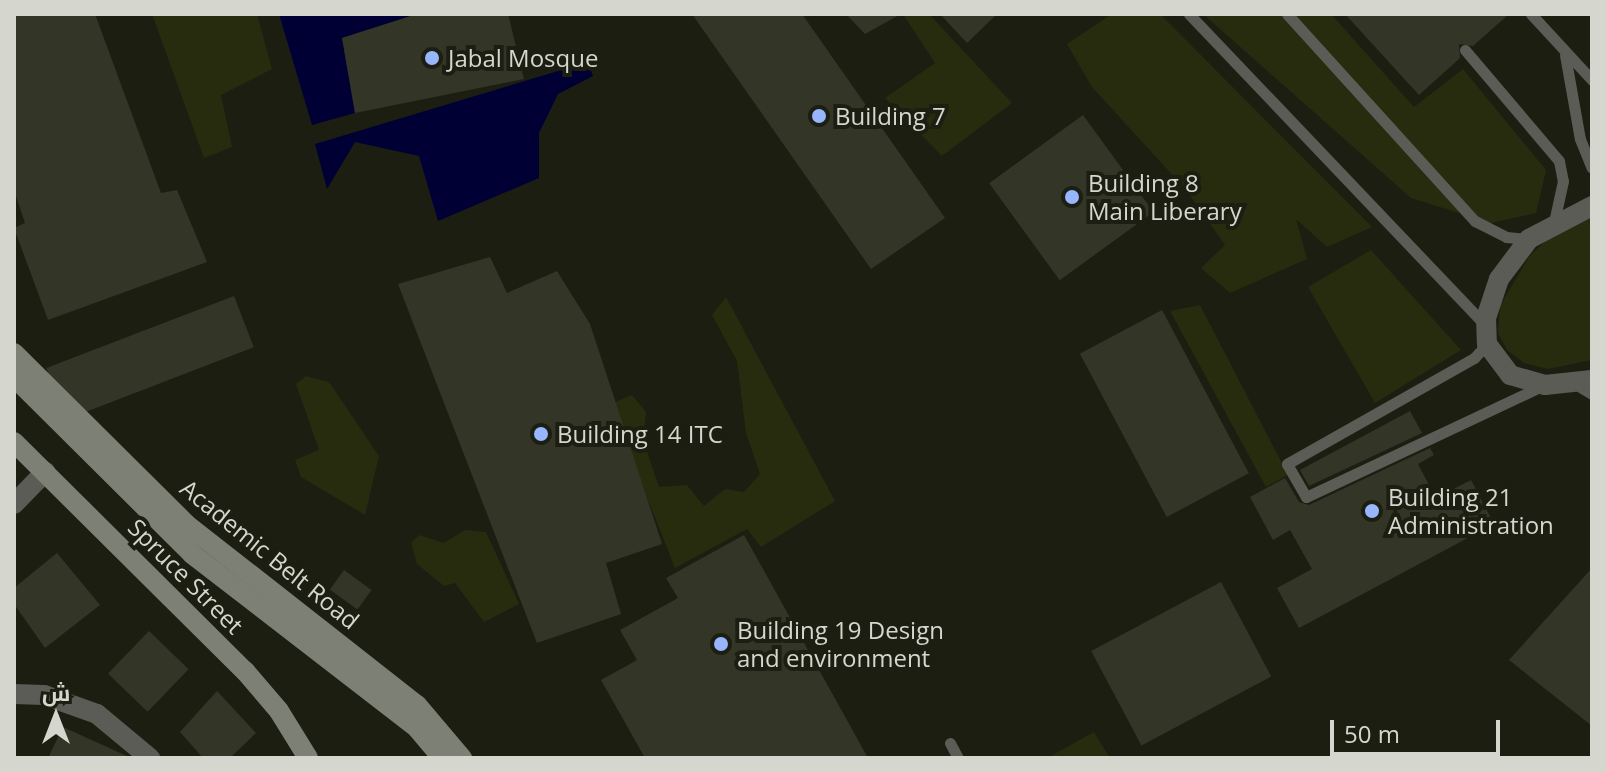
<!DOCTYPE html>
<meta charset="utf-8">
<style>
body{margin:0}
#map{position:relative;width:1606px;height:772px;overflow:hidden;background:#1b1e11;font-family:"Open Sans",Cairo,sans-serif}
div>[style]{position:absolute}
[style*='--x']{left:calc(var(--x)*1px);top:calc(var(--y)*1px);width:calc(var(--w)*1px);rotate:calc(var(--a)*1deg)}
.green>*{inset:0;background:#272c0f}
.water>*{inset:0;background:#010034}
.building>*{inset:0;background:#333627;transform-origin:0 0}
.lane>*{height:11px;margin:-5.5px;padding:0 5.5px;transform-origin:5.5px;border-radius:5.5px;background:#5a5c55}
.street>*{height:20px;margin:-10px;padding:0 10px;transform-origin:10px;border-radius:10px;background:#5a5c55}
.secondary>*{height:20px;margin:-10px;padding:0 10px;transform-origin:10px;border-radius:10px;background:#7d8075}
.dots>*{width:22px;height:22px;translate:-50% -50%;box-sizing:border-box;border:4px solid #1b1e11;border-radius:50%}
span{translate:-50% -50%;white-space:nowrap;text-align:center;line-height:1.15;-webkit-text-stroke:8px #1b1e11;paint-order:stroke}
.poi-label{font-size:24px;color:#d5d7ce}
.left{translate:0 -50%;text-align:left}
.street-label{font-size:24px;color:#d5d7ce}
.frame{position:absolute;inset:0;border:16px solid #d5d7ce;pointer-events:none}
.north{position:absolute;left:16px;top:676px;width:80px;height:80px;-webkit-text-stroke:6px #1b1e11;paint-order:stroke;rotate:0deg;font-size:22px;font-weight:700;line-height:32px;text-align:center;color:#d5d7ce}
.north::after{content:'';display:block;margin:auto;width:28px;height:36px;background:#d5d7ce;clip-path:polygon(50% 0,100% 100%,50% 72%,0 100%)}
.scale{position:absolute;left:1330px;top:720px;width:170px;height:36px;box-sizing:border-box;border:4px solid #d5d7ce;border-top:0;padding-left:10px;font-size:24px;line-height:28px;white-space:nowrap;color:#d5d7ce;-webkit-text-stroke:6px #1b1e11;paint-order:stroke}
</style>
<div id="map">
<div class="green">
<i style="clip-path:polygon(152px 14px,257px 14px,272px 69px,221px 95px,232px 147px,204px 158px)"></i>
<i style="clip-path:polygon(903px 14px,929px 14px,1012px 103px,942px 156px,885px 98px,935px 63px)"></i>
<i style="clip-path:polygon(1112px 14px,1160px 14px,1372px 227px,1327px 247px,1296px 219px,1307px 259px,1230px 293px,1201px 268px,1225px 245px,1186px 190px,1092px 87px,1067px 44px)"></i>
<i style="clip-path:polygon(1203px 14px,1331px 14px,1414px 107px,1463px 69px,1546px 170px,1536px 213px,1491px 223px,1411px 198px)"></i>
<i style="clip-path:polygon(1592px 215px,1592px 360px,1548px 369px,1524px 363px,1507px 350px,1498px 333px,1500px 306px,1530px 255px,1554px 234px)"></i>
<i style="clip-path:polygon(1371px 250px,1461px 350px,1375px 403px,1308px 287px)"></i>
<i style="clip-path:polygon(726px 297px,835px 501px,761px 547px,747px 529px,675px 568px,610px 404px,632px 395px,646px 412px,643px 440px,659px 487px,687px 485px,704px 506px,725px 489px,744px 492px,760px 474px,746px 433px,737px 361px,712px 315px)"></i>
<i style="clip-path:polygon(1200px 305px,1288px 475px,1266px 487px,1170px 311px)"></i>
<i style="clip-path:polygon(306px 376px,329px 382px,379px 456px,365px 515px,301px 477px,295px 460px,319px 450px,296px 384px)"></i>
<i style="clip-path:polygon(465px 530px,486px 532px,519px 604px,484px 622px,455px 583px,444px 586px,417px 564px,411px 543px,419px 535px,444px 543px)"></i>
<i style="clip-path:polygon(1094px 732px,1110px 758px,1047px 758px)"></i>
</div>
<div class="water">
<i style="clip-path:polygon(279px 14px,417px 14px,342px 38px,355px 113px,312px 125px)"></i>
<i style="clip-path:polygon(588px 62px,593px 76px,558px 94px,539px 133px,539px 178px,438px 221px,419px 156px,355px 142px,327px 189px,315px 144px)"></i>
</div>
<div class="building">
<i style="clip-path:polygon(14px 14px,95px 14px,161px 193px,177px 190px,207px 262px,48px 320px,14px 228px,25px 223px,14px 190px)"></i>
<i style="clip-path:polygon(417px 14px,508px 14px,524px 79px,355px 113px,342px 38px)"></i>
<i style="clip-path:polygon(692px 14px,802px 14px,945px 218px,871px 269px)"></i>
<i style="clip-path:polygon(846px 14px,901px 14px,865px 34px)"></i>
<i style="clip-path:polygon(940px 14px,997px 14px,967px 43px)"></i>
<i style="clip-path:polygon(1345px 14px,1509px 14px,1473px 46px,1459px 44px,1460px 58px,1419px 95px)"></i>
<i style="left:1083px;top:115px;width:120px;height:116px;rotate:54deg"></i>
<i style="clip-path:polygon(490px 257px,507px 293px,557px 271px,590px 324px,662px 544px,606px 563px,621px 614px,537px 643px,398px 284px)"></i>
<i style="left:234px;top:296px;width:55px;height:201px;rotate:69deg"></i>
<i style="left:1162px;top:310px;width:185px;height:93px;rotate:62deg"></i>
<i style="clip-path:polygon(1410px 411px,1422px 433px,1309px 486px,1300px 470px)"></i>
<i style="clip-path:polygon(1430px 448px,1434px 455px,1418px 464px,1436px 498px,1471px 480px,1494px 524px,1299px 628px,1277px 588px,1312px 569px,1290px 530px,1273px 540px,1250px 497px,1285px 478px,1299px 502px,1309px 505px)"></i>
<i style="clip-path:polygon(744px 535px,763px 569px,868px 758px,645px 758px,601px 680px,637px 660px,620px 630px,678px 598px,666px 578px)"></i>
<i style="clip-path:polygon(57px 553px,100px 605px,45px 648px,14px 604px,14px 588px)"></i>
<i style="clip-path:polygon(1592px 568px,1592px 726px,1509px 660px)"></i>
<i style="left:344px;top:570px;width:34px;height:24px;rotate:36deg"></i>
<i style="left:1221px;top:582px;width:107px;height:147px;rotate:62deg"></i>
<i style="left:149px;top:631px;width:55px;height:59px;rotate:44deg"></i>
<i style="clip-path:polygon(217px 691px,256px 733px,230px 758px,203px 758px,180px 732px)"></i>
<i style="clip-path:polygon(63px 727px,127px 756px,130px 758px,48px 758px)"></i>
</div>
<div class="lane">
<i style="--x:1189;--y:14;--w:431;--a:46.4"></i>
<i style="--x:1287;--y:14;--w:280;--a:47.8"></i>
<i style="--x:1475;--y:221;--w:35;--a:27"></i>
<i style="--x:1506;--y:237;--w:23;--a:5"></i>
<i style="--x:1531;--y:14;--w:90;--a:47.3"></i>
<i style="--x:1465;--y:50;--w:145;--a:49.7"></i>
<i style="--x:1559;--y:161;--w:20;--a:79"></i>
<i style="--x:1563;--y:181;--w:42;--a:102.4"></i>
<i style="--x:1565;--y:55;--w:85;--a:79.9"></i>
<i style="--x:1580;--y:139;--w:31;--a:68"></i>
<i style="--x:1487;--y:344;--w:19;--a:133"></i>
<i style="--x:1474;--y:358;--w:215;--a:150.5"></i>
<i style="--x:1287;--y:464;--w:38;--a:60"></i>
<i style="--x:1306;--y:497;--w:263;--a:-25.2"></i>
<i style="--x:1577;--y:385;--w:17;--a:31"></i>
<i style="--x:950;--y:743;--w:17;--a:62"></i>
</div>
<div class="street">
<i style="--x:1592;--y:206;--w:71;--a:152.4"></i>
<i style="--x:1529;--y:239;--w:50;--a:126.9"></i>
<i style="--x:1499;--y:279;--w:41;--a:108.4"></i>
<i style="--x:1486;--y:318;--w:26;--a:88"></i>
<i style="--x:1487;--y:344;--w:39;--a:53"></i>
<i style="--x:1510;--y:375;--w:36;--a:16"></i>
<i style="--x:1545;--y:385;--w:47;--a:-6.1"></i>
<i style="--x:14;--y:504;--w:45;--a:-45.9"></i>
<i style="--x:14;--y:694;--w:30;--a:2"></i>
<i style="--x:44;--y:695;--w:56;--a:19.7"></i>
<i style="--x:97;--y:714;--w:69;--a:39.7"></i>
</div>
<div class="secondary">
<i style="--x:14;--y:353;--w:243;--a:44.8"></i>
<i style="--x:186;--y:524;--w:293;--a:38.1"></i>
<i style="--x:417;--y:705;--w:70;--a:49.7"></i>
<i style="--x:14;--y:377;--w:251;--a:44.8"></i>
<i style="--x:192;--y:554;--w:284;--a:37.7"></i>
<i style="--x:417;--y:728;--w:39;--a:50"></i>
<i style="--x:14;--y:442;--w:325;--a:44.8"></i>
<i style="--x:245;--y:671;--w:52;--a:49.6"></i>
<i style="--x:279;--y:711;--w:55;--a:58.3"></i>
</div>
<div class="dots">
<i style="left:432px;top:58px;background:#97b6fd"></i>
<i style="left:819px;top:116px;background:#97b6fd"></i>
<i style="left:1072px;top:197px;background:#97b6fd"></i>
<i style="left:541px;top:434px;background:#97b6fd"></i>
<i style="left:1372px;top:511px;background:#97b6fd"></i>
<i style="left:721px;top:644px;background:#97b6fd"></i>
</div>
<div class="poi-label">
<span class="left" style="left:448px;top:58px">Jabal Mosque</span>
<span class="left" style="left:835px;top:116px">Building 7</span>
<span class="left" style="left:1088px;top:197px">Building 8<br>Main Liberary</span>
<span class="left" style="left:557px;top:434px">Building 14 ITC</span>
<span class="left" style="left:1388px;top:511px">Building 21<br>Administration</span>
<span class="left" style="left:737px;top:644px">Building 19 Design<br>and environment</span>
</div>
<div class="street-label">
<span style="left:270px;top:554px;rotate:39deg">Academic Belt Road</span>
<span style="left:186px;top:576px;rotate:45deg">Spruce Street</span>
</div>
<div class="frame"></div>
<div class="north">ش</div>
<div class="scale">50 m</div>
</div>
